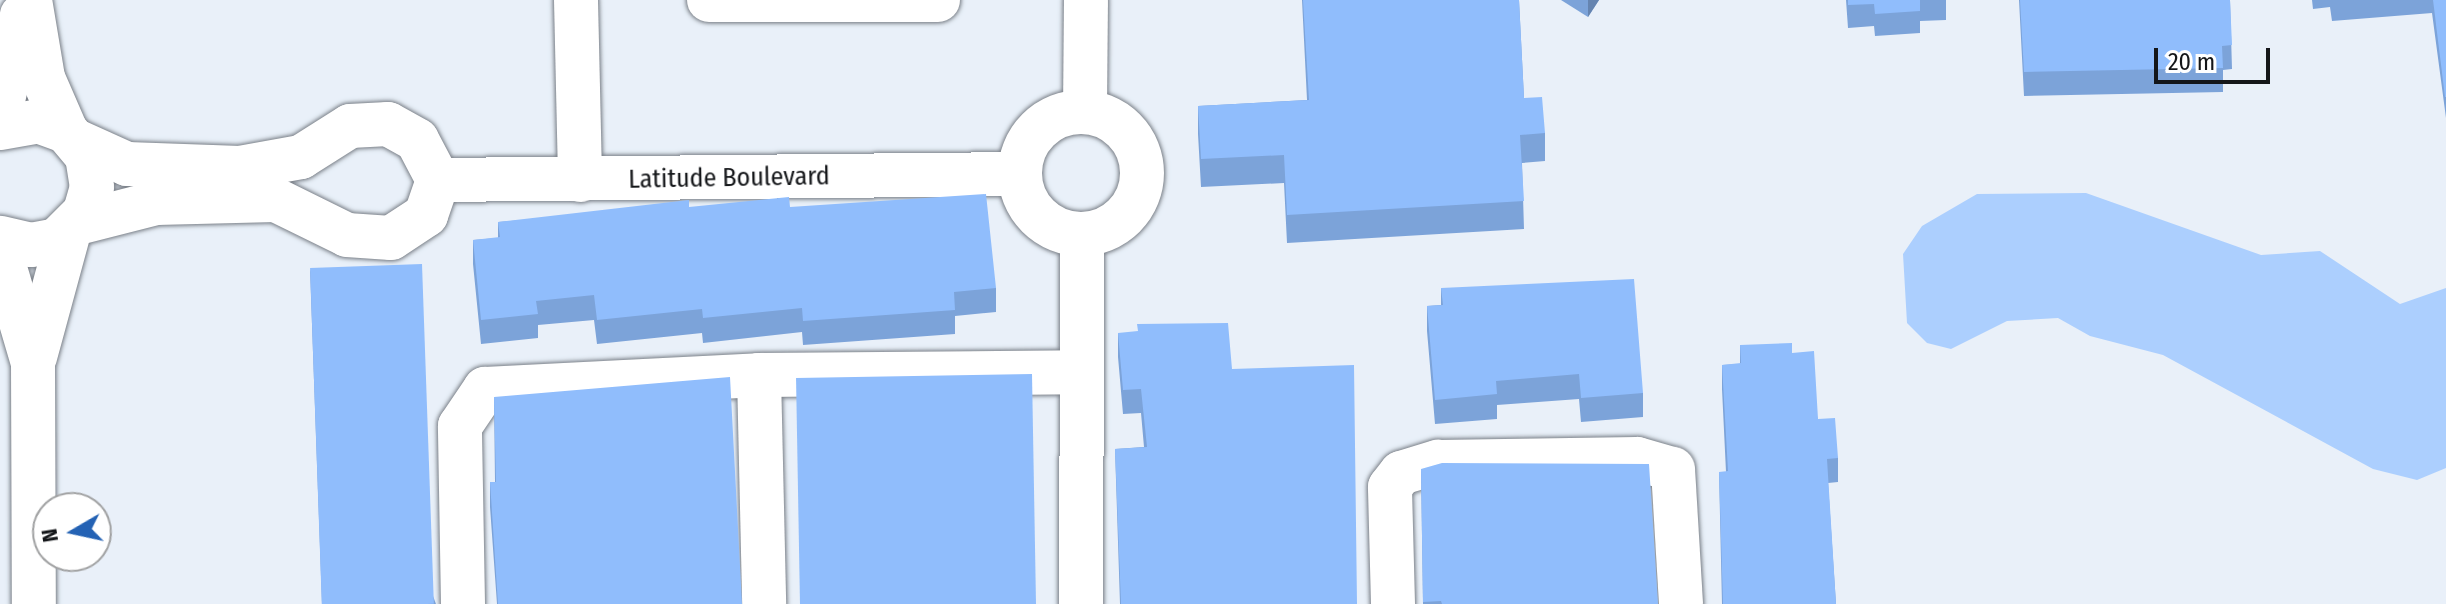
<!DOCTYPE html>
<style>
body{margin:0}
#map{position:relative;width:2446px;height:604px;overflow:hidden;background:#e9f0f9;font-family:"Fira Sans Condensed",sans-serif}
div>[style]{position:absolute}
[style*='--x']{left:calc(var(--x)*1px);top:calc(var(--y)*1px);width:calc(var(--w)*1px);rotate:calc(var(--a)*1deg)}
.water>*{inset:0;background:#accffe}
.roads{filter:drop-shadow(0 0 2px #7a8088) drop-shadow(0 0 2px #7a8088)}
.minor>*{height:44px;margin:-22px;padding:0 22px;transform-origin:22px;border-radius:22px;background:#fff}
.minor>.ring{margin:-22px;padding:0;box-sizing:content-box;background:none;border:44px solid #fff;border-radius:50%}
.wall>*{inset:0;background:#7ca3d9}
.shaded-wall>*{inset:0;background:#6584b0}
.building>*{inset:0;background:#90bdfc;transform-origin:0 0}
span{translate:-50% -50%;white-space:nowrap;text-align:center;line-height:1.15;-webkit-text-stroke:7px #fff;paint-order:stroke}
.street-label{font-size:26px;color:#141619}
.north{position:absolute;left:32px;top:492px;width:80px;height:80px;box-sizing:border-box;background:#fff;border:2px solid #a1a2a3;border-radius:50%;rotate:261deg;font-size:22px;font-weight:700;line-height:32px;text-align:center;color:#141619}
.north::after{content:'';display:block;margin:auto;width:28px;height:36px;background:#2462b4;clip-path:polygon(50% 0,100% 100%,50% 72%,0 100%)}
.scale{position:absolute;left:2154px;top:48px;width:116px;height:36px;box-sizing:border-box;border:4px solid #141619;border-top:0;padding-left:10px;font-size:24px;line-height:28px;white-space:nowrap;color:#141619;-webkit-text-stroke:6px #fff;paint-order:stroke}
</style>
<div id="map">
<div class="water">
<i style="clip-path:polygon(2086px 193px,2261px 255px,2320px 251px,2400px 304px,2446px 288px,2446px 468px,2417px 480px,2373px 469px,2163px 355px,2090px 336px,2058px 318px,2007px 321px,1951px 349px,1927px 343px,1907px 323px,1903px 254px,1922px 226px,1977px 194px)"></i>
</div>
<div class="roads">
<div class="minor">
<i style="--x:30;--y:0;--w:79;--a:80.5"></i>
<i style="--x:43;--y:78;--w:58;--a:66.5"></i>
<i style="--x:576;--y:0;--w:180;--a:88.7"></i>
<i style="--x:709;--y:0;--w:229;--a:0"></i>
<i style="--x:1085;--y:111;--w:111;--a:-89.5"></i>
<i class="ring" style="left:1020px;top:112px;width:78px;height:78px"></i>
<i style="--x:0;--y:114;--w:101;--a:-77.5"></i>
<i style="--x:0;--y:128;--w:39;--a:-10"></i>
<i style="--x:38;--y:121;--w:30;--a:20"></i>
<i style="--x:66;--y:131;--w:33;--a:50"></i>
<i style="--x:87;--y:156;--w:31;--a:81"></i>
<i style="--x:92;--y:187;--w:26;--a:106"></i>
<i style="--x:85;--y:212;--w:40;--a:135"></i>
<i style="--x:57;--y:240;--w:26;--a:169"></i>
<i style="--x:31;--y:245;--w:32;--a:-167"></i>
<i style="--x:438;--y:180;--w:582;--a:-0.59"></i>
<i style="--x:78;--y:223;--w:81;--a:-14.4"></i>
<i style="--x:156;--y:203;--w:120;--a:-1.4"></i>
<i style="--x:276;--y:200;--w:79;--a:26.2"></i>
<i style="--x:347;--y:235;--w:44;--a:3.9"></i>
<i style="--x:391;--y:238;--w:42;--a:-33.3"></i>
<i style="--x:426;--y:215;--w:37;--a:-71"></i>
<i style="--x:438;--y:180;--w:45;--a:-117.7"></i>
<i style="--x:417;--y:140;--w:33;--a:-151"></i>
<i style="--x:388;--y:124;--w:38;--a:177"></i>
<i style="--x:350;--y:126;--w:58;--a:147.7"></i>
<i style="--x:301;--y:157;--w:62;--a:169.8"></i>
<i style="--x:240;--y:168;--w:113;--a:-178"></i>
<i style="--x:127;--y:164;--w:54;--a:-155.8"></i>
<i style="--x:0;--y:251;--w:117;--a:73.6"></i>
<i style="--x:33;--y:363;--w:241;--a:89.8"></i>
<i style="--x:35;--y:357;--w:130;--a:-74.8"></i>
<i style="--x:759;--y:375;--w:229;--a:88.7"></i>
<i style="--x:463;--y:604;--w:178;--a:-91"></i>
<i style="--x:460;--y:426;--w:45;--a:-56"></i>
<i style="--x:485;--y:389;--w:274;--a:-2.9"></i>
<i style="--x:759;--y:375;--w:321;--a:-0.5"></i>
<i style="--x:1081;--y:604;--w:369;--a:-89.8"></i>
<i style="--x:1393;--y:604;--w:117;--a:-91.5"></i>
<i style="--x:1390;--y:487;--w:18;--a:-52"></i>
<i style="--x:1401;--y:473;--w:39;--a:-17"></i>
<i style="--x:1438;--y:462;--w:199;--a:-0.9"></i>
<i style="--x:1637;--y:459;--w:37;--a:16"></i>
<i style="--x:1673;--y:469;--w:135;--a:86.6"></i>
</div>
</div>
<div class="wall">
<i style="clip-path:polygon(1302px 0,1519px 0,1524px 98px,1545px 133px,1545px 161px,1522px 163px,1524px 229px,1287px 243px,1284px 183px,1201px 187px,1198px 134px,1198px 106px,1307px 100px)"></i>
<i style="clip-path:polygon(1561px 0,1599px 0,1588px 17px)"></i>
<i style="clip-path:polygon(1846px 0,1946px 0,1946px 20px,1920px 21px,1920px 33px,1875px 36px,1874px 26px,1848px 28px)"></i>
<i style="clip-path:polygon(2019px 0,2230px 0,2232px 69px,2223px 70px,2223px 92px,2024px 96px)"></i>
<i style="clip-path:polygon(2312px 0,2446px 0,2446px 118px,2432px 13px,2332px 21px,2330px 7px,2313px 9px)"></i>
<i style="clip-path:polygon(689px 207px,790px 207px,996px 288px,996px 312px,955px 316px,955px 334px,803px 345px,802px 332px,703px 343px,702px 333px,597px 344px,594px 320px,538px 325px,538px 338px,481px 344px,473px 264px,473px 240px,498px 238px,498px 222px)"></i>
<i style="clip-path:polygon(310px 269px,436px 604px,322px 604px)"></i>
<i style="clip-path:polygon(1441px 288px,1643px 393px,1643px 417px,1581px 422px,1579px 399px,1497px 405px,1497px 419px,1435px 424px,1427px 331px,1427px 306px,1441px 305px)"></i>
<i style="clip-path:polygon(1118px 333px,1232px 369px,1357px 604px,1120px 604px,1115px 449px,1144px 447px,1141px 413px,1123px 414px,1118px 357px)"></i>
<i style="clip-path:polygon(1740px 345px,1792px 353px,1818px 419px,1838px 458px,1838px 482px,1828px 483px,1836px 604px,1722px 604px,1719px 472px,1726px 472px,1722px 389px,1722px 365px,1740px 364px)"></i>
<i style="clip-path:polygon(494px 397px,742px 604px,497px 604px,490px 507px,490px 482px,495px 482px)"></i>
<i style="clip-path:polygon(1421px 469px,1658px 604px,1423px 604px)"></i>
</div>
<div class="shaded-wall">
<i style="clip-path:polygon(1588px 0,1599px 0,1588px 17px)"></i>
</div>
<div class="building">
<i style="clip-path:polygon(1303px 0,1519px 0,1524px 98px,1542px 97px,1545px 133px,1520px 135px,1524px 201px,1287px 215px,1284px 155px,1201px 159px,1198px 106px,1309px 100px)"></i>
<i style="clip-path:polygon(1848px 0,1920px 0,1920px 11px,1875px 14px,1874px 4px,1848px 5px)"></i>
<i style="clip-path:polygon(2020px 0,2230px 0,2232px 45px,2222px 46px,2223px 68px,2024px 72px)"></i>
<i style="clip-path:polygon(2433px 0,2446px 0,2446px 97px,2445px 97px)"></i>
<i style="clip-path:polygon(986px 194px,996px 288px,954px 292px,955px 310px,803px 321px,802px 308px,703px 318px,702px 309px,597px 320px,594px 295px,536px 301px,538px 314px,481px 320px,473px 240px,500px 237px,498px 222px,689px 200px,689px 207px,789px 197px,790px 207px)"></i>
<i style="left:422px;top:264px;width:340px;height:112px;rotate:88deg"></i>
<i style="clip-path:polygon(1634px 279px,1643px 393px,1581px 398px,1579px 374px,1496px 381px,1497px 394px,1435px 400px,1427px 306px,1443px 305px,1441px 288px)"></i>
<i style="clip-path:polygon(1228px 323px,1232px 369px,1354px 365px,1357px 604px,1121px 604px,1115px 449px,1147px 447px,1141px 389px,1123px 390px,1118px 333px,1138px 331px,1137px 324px)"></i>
<i style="clip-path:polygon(1792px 343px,1792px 353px,1814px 351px,1818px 419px,1835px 418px,1838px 458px,1827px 459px,1836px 604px,1723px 604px,1719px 472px,1728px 471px,1722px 365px,1741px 363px,1740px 345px)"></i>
<i style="left:1032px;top:374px;width:230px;height:236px;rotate:89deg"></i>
<i style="clip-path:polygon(730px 377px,742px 604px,498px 604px,490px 482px,496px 482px,494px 397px)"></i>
<i style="clip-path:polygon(1442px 463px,1649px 464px,1658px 604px,1442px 604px,1441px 601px,1423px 602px,1421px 469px)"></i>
</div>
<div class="street-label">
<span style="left:729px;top:178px;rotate:-1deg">Latitude Boulevard</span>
</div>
<div class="north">N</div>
<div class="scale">20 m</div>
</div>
